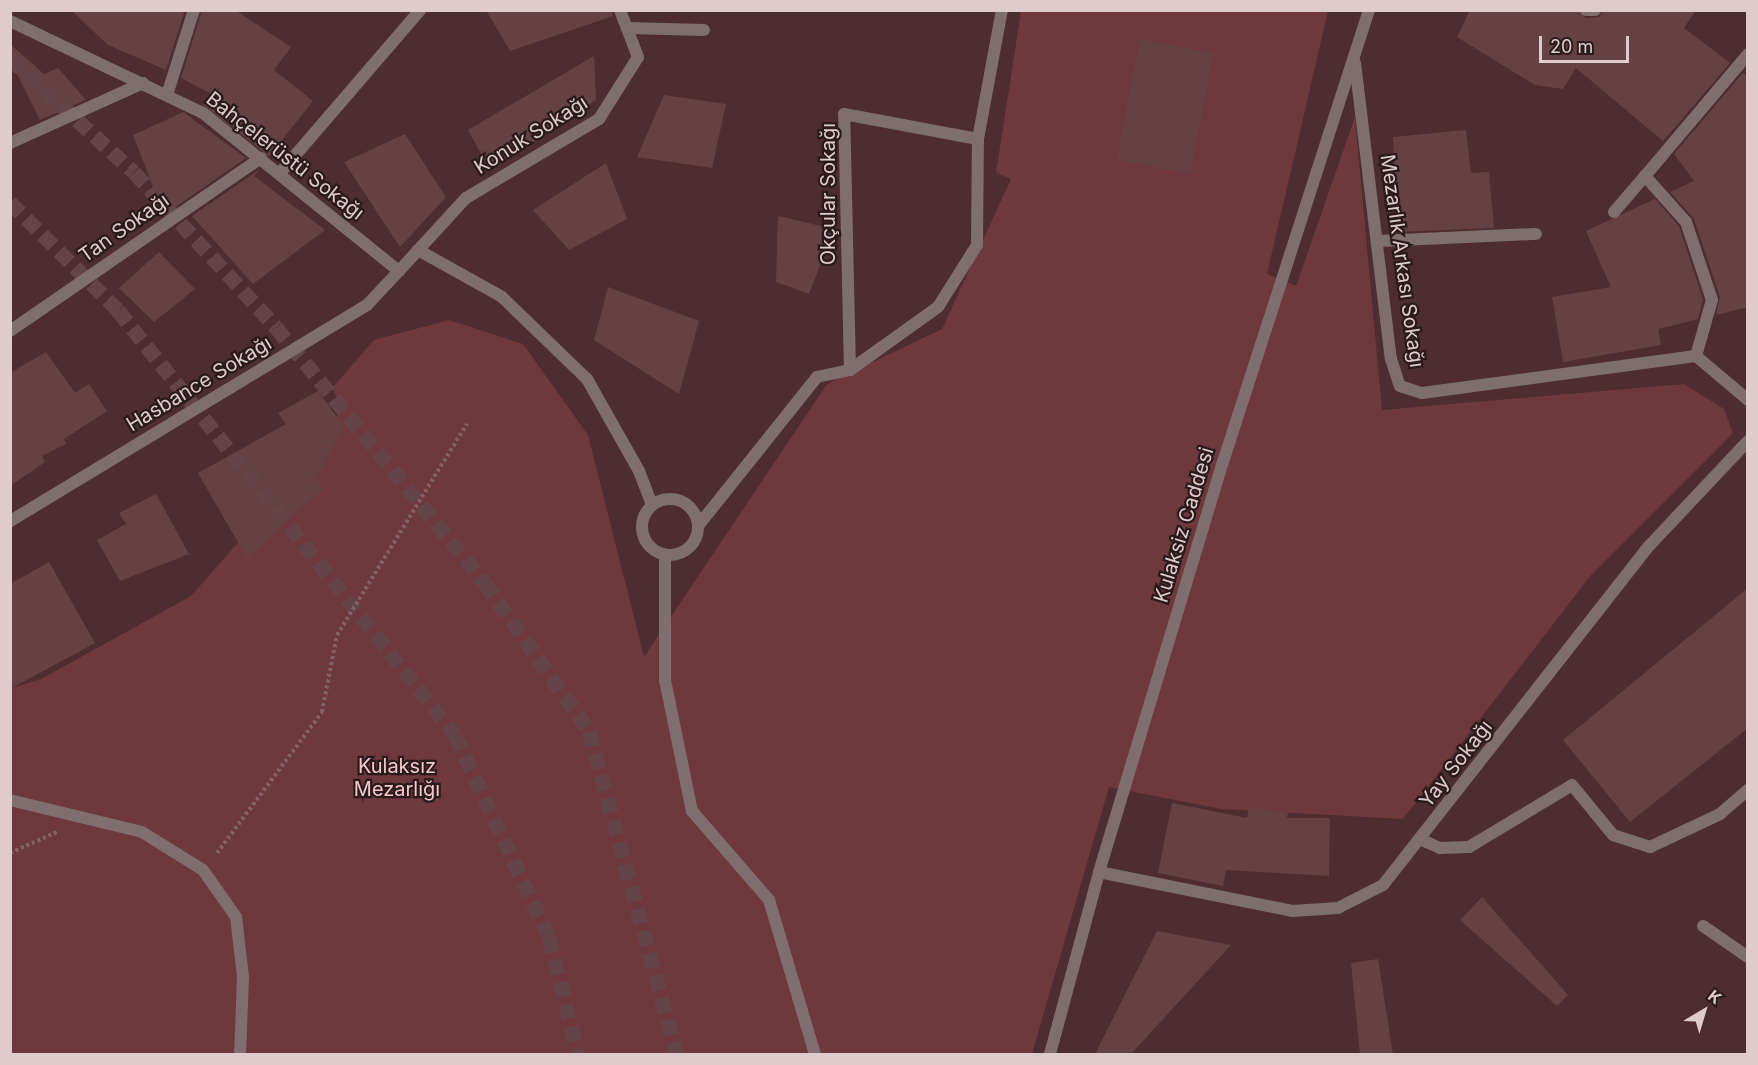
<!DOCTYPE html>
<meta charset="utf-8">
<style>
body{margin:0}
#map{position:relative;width:1758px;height:1065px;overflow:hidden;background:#4d2d2f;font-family:Inter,sans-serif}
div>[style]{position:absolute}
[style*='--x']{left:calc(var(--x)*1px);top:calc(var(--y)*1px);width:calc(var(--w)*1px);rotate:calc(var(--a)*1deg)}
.green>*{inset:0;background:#6f383c}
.building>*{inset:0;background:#644244;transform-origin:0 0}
.primary-tunnel>*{height:15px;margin-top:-7.5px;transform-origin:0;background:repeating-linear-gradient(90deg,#634547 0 15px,transparent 0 23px)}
.path>*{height:4px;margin-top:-2px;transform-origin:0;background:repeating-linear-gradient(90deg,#806465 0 3px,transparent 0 6px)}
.service>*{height:12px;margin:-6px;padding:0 6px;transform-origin:6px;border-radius:6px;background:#7f6e6e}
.minor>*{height:12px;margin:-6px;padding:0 6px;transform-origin:6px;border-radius:6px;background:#7f6e6e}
.minor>.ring{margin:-6px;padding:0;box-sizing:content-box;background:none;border:12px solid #7f6e6e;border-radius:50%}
.tertiary>*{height:12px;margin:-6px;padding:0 6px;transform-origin:6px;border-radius:6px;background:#7f6e6e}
span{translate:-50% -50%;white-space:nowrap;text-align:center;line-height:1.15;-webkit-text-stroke:4.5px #291a1b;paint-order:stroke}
.street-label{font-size:20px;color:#e0cbcc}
.park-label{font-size:20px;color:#f6c7c8}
.frame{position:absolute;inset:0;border:12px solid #e0cbcc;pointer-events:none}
.north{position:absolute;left:1674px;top:981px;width:60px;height:60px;-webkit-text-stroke:4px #291a1b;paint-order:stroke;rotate:38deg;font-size:16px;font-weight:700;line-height:24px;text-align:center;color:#e0cbcc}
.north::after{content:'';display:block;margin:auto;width:21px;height:27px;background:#e0cbcc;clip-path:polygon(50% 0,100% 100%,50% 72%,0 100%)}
.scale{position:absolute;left:1539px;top:36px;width:90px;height:27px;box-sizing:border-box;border:3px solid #e0cbcc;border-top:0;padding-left:8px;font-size:18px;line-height:21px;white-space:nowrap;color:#e0cbcc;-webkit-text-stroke:4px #291a1b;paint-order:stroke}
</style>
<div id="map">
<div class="green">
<i style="clip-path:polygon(1021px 11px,1328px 11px,1267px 274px,1296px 286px,1355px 117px,1382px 410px,1684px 384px,1724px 409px,1733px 433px,1591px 575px,1403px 819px,1221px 809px,1109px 787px,1032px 1054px,11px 1054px,11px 688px,41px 679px,191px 596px,287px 487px,342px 408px,332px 388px,374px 340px,449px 320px,523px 344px,588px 435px,644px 657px,827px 384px,942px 329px,1011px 179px,996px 173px)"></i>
</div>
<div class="building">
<i style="clip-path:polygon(71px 10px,185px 10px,166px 70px,108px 45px)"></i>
<i style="clip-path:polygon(202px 10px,235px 10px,291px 47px,274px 70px,313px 101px,269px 156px,202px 104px,217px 97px,181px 78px)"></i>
<i style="clip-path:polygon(486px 10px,612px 10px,613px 16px,510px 51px)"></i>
<i style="clip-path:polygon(1470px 10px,1578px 10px,1586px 18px,1599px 17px,1603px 10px,1696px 10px,1684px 28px,1730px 63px,1663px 141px,1576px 68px,1563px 89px,1535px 85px,1457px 37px)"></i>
<i style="left:1140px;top:39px;width:75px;height:123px;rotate:11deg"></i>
<i style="clip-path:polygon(10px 44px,44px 74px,58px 68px,86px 100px,40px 120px,10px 60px)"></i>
<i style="clip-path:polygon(594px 56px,596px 100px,490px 170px,468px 130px)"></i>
<i style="clip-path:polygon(1743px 73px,1748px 76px,1748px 307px,1716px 315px,1720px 297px,1694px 219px,1670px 192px,1694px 181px,1674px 154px)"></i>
<i style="clip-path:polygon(664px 95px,726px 104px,712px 168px,637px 157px)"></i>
<i style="clip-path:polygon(183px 112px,246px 158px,164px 215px,133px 135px)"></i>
<i style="clip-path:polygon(1466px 130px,1471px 173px,1489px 172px,1494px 228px,1398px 232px,1393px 137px)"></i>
<i style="clip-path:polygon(405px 134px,446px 197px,400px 247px,344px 162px)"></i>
<i style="clip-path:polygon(606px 163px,627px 219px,569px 250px,533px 210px)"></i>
<i style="clip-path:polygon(259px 170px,254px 176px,325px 230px,253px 284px,192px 216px)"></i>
<i style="clip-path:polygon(1655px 199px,1679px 226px,1703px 300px,1698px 319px,1658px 329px,1661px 345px,1563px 362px,1552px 297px,1611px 287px,1586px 231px)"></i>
<i style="clip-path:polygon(778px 216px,834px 229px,809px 294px,776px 282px)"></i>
<i style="clip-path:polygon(159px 252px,195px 289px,154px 322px,119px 288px)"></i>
<i style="clip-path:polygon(608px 287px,699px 321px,679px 394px,594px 340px)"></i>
<i style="clip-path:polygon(46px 352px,75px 393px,89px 384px,107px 411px,64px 439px,66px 444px,42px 456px,45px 462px,10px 486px,10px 373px)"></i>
<i style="clip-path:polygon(318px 391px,344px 427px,316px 478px,323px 489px,247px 558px,198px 473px,286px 424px,278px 413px)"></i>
<i style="clip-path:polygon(156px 494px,189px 554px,120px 581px,97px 540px,126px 524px,119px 513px)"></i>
<i style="clip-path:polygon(49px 562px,95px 643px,10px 689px,10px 584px)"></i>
<i style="clip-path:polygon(1748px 588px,1748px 728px,1630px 822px,1563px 740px)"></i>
<i style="clip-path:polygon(1172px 803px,1247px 818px,1249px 807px,1288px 813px,1287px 818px,1330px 818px,1329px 876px,1226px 870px,1223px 886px,1158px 873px)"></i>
<i style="clip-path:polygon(1482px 897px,1568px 995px,1557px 1006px,1460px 920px)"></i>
<i style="clip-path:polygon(1157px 931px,1231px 945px,1131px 1054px,1095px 1054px)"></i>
<i style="clip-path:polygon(1378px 959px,1393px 1054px,1360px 1054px,1351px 963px)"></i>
</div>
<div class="primary-tunnel">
<i style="--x:10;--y:58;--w:168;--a:42.6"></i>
<i style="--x:134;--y:172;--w:210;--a:47.5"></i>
<i style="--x:276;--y:327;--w:330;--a:50.8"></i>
<i style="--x:485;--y:583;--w:181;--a:54.9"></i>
<i style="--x:589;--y:731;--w:335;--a:74.8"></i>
<i style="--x:10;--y:202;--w:153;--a:45"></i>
<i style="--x:118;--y:310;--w:542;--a:51.59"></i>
<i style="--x:455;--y:735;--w:223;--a:65"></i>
<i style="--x:549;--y:937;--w:121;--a:76.1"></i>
</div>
<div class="path">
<i style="--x:10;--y:853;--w:51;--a:-24.1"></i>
<i style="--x:217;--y:853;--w:176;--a:-53.3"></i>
<i style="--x:322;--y:712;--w:78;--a:-79"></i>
<i style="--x:337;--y:635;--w:248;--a:-58.4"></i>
</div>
<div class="service">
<i style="--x:10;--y:800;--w:136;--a:13.6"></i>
<i style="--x:142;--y:832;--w:72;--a:31.9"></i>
<i style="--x:203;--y:870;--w:57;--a:54.9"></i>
<i style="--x:236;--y:917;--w:60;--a:83.3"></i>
<i style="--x:243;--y:977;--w:77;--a:92.2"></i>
<i style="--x:1703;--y:926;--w:55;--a:34.6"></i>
</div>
<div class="minor">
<i style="--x:1586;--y:10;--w:9;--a:0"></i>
<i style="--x:10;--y:21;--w:214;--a:25.5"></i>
<i style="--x:203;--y:113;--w:252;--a:38.9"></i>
<i style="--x:399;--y:271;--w:47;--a:133.3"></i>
<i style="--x:367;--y:305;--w:417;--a:148.8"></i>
<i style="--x:627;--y:28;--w:77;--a:1.5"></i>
<i style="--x:1355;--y:63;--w:298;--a:83.1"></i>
<i style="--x:1391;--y:359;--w:28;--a:72"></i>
<i style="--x:1400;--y:386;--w:23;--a:18"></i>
<i style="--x:1422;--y:393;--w:276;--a:-7.7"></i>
<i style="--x:1696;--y:356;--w:68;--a:40.2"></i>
<i style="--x:167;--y:95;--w:89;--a:-72.4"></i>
<i style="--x:10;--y:143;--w:146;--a:-24.3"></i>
<i style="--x:280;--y:173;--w:215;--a:-49.3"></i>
<i style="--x:1614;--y:212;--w:48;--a:-49.3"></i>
<i style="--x:1379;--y:241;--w:157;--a:-2.6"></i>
<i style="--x:418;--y:250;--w:96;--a:29.2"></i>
<i style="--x:502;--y:297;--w:118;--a:44"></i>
<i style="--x:587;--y:379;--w:106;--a:60.5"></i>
<i style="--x:639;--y:471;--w:36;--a:69"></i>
<i style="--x:10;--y:331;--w:305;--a:-34.6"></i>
<i style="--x:1696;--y:356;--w:58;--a:-74.1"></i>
<i style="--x:1712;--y:300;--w:82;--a:-108.4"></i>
<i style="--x:1686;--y:222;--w:62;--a:-131.7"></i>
<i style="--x:1645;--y:176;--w:160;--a:-49.8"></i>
<i style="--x:850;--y:370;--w:256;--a:-91.3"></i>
<i style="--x:844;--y:114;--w:136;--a:10.6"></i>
<i class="ring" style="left:642px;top:499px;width:44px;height:44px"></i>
<i style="--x:698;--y:526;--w:191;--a:-51.4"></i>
<i style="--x:817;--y:377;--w:34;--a:-12"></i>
<i style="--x:850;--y:370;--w:108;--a:-35.6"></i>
<i style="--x:938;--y:307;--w:73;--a:-57.8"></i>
<i style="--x:977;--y:245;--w:106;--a:-89.5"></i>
<i style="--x:978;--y:139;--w:131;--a:-79.5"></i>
<i style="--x:665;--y:555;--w:125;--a:90"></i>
<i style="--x:665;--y:680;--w:134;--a:78.4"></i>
<i style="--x:692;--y:811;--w:118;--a:49.1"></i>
<i style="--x:769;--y:900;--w:161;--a:73.4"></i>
<i style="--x:1422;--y:840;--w:20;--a:24"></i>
<i style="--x:1440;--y:848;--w:29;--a:-2"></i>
<i style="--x:1469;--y:847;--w:120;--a:-31"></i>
<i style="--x:1572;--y:785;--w:65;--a:50.6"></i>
<i style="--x:1613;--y:835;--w:39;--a:18"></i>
<i style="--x:1650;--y:847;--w:77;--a:-25.2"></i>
<i style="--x:1720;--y:814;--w:37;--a:-41"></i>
<i style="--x:1099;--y:872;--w:197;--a:11.4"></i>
<i style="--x:1292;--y:911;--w:46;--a:-3.7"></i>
<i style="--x:1338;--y:908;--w:51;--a:-27.1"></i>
<i style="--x:1383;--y:885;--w:431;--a:-51.9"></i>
<i style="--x:1649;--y:546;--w:144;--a:-46.7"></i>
<i style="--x:1050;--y:1054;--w:188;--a:-74.9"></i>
<i style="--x:1099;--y:872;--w:428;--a:-73.2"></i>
<i style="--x:1223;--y:462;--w:475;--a:-72.1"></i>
</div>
<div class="tertiary">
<i style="--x:399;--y:271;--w:99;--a:-47.5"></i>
<i style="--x:466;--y:198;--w:155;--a:-30.7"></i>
<i style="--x:599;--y:119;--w:73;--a:-57.8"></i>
<i style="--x:638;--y:57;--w:50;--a:-111"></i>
</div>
<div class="street-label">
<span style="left:531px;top:135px;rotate:-32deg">Konuk Sokağı</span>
<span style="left:285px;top:156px;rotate:38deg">Bahçelerüstü Sokağı</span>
<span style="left:828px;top:194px;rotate:-90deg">Okçular Sokağı</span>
<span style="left:124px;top:228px;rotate:-35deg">Tan Sokağı</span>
<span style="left:1402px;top:261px;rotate:82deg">Mezarlık Arkası Sokağı</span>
<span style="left:199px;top:384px;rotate:-31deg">Hasbance Sokağı</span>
<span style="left:1184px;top:525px;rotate:-73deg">Kulaksiz Caddesi</span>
<span style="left:1456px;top:764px;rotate:-52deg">Yay Sokağı</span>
</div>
<div class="park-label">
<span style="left:397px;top:778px">Kulaksız<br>Mezarlığı</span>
</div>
<div class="frame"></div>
<div class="north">K</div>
<div class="scale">20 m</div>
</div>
